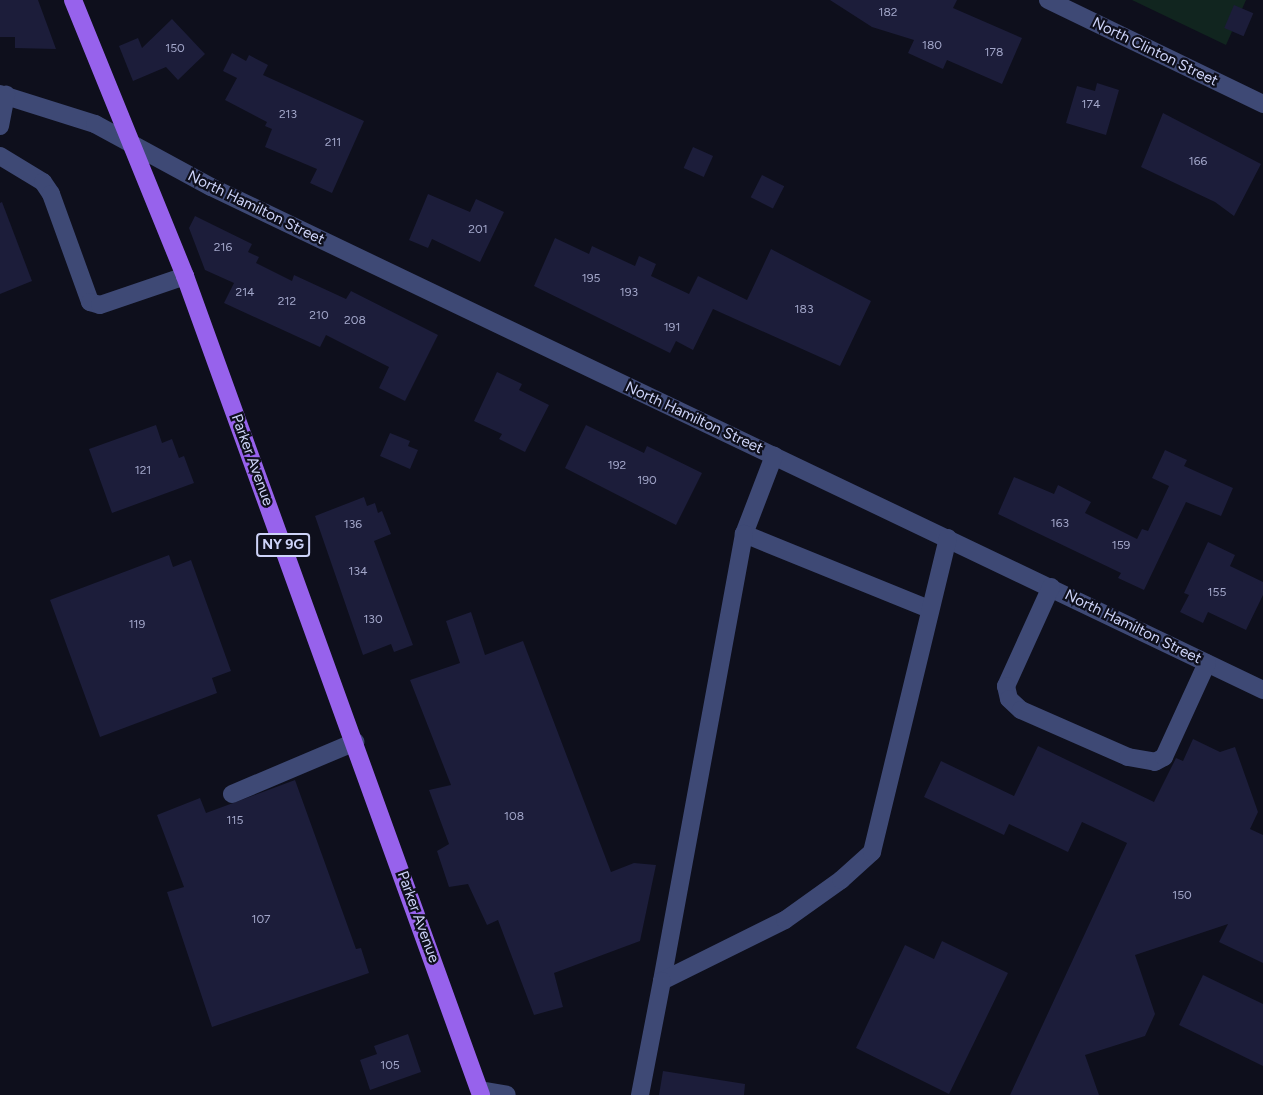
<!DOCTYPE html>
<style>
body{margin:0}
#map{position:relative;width:1263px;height:1095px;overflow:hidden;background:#0e0f1c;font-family:Figtree,sans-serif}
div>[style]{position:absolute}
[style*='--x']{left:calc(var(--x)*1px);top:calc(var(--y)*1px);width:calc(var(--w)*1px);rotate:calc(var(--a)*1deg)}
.green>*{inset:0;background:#11251f}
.building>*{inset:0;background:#1c1d3a;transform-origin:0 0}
.minor>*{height:18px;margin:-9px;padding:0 9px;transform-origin:9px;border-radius:9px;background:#3e4975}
.major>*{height:18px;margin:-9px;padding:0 9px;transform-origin:9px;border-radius:9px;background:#9762ec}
span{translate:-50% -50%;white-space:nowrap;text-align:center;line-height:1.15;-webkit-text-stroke:4.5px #0e0f1c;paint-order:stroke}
.number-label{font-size:12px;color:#a2a6c9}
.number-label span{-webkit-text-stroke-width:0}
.shield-label span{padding:2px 4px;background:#0e0f1c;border:2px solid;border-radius:4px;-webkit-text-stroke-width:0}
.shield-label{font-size:14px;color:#ced4f9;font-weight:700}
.street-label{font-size:15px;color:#ced4f9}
</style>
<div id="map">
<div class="green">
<i style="clip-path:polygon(1132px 0,1246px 0,1226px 45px)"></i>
</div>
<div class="building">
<i style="clip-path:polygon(0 0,38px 0,56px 49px,15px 48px,15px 37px,0 37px)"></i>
<i style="clip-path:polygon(830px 0,957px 0,953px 8px,1022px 38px,1002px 84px,947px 60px,943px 69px,908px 53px,914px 40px,872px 27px)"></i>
<i style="left:1234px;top:5px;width:21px;height:25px;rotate:23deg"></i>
<i style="clip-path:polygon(172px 19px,205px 54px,178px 80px,166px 67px,133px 81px,119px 46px,138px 38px,142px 48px)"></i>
<i style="clip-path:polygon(232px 53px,246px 61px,249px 55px,268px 65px,263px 75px,364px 121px,332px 193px,310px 183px,317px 169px,265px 147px,272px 129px,265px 126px,267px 122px,225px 100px,237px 78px,223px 71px)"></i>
<i style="clip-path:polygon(1097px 83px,1119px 90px,1106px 135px,1066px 123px,1077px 86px,1095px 91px)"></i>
<i style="clip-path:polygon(1163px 113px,1261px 164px,1234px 216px,1215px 202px,1141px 167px)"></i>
<i style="left:693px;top:147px;width:22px;height:23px;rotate:24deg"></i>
<i style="left:762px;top:175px;width:25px;height:25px;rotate:27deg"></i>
<i style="clip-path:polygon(428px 194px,470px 212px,476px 199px,504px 212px,480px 262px,432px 239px,428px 248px,409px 240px)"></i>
<i style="clip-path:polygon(2px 202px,32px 281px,0 294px,0 203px)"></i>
<i style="clip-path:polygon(195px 216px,252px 244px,248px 252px,259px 257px,256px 263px,292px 281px,294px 275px,346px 299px,351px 291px,438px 335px,405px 401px,379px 388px,389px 367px,326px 335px,320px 347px,224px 303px,234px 283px,205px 270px,189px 228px)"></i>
<i style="clip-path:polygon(555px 238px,589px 254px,592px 246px,635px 266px,639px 256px,656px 264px,651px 276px,689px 294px,698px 276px,747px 300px,771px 249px,871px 301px,840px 366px,713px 309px,693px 350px,676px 341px,670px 353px,534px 286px)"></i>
<i style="clip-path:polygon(497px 372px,522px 384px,519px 390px,549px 405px,525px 452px,499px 439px,502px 434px,474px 421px)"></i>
<i style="clip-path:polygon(156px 425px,162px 443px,172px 439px,179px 458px,184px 456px,194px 483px,112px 513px,89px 449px)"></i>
<i style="clip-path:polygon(586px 425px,644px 453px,647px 446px,702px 473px,676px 525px,565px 468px)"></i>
<i style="clip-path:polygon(390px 433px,410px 441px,408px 446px,418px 450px,410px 469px,380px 456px)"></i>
<i style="clip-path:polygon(1165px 450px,1187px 460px,1184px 466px,1233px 488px,1221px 516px,1186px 502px,1144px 590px,1118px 578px,1121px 573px,998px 514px,1014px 477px,1054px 494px,1058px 485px,1091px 502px,1085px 513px,1137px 539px,1142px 529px,1148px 531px,1169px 486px,1152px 478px)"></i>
<i style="clip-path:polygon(364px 497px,367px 506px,375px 503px,378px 513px,382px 511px,391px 534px,374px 541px,413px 645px,394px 652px,391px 644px,363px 655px,315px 516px)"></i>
<i style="clip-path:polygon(1208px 542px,1235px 555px,1230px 566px,1263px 582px,1263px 595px,1246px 630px,1208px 612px,1203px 623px,1180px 612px,1189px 595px,1184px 593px)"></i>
<i style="clip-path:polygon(169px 555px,173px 567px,191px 560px,231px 671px,212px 678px,217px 693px,100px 737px,50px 600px)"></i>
<i style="clip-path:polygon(471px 612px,485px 655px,523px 641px,611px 872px,634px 863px,656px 865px,640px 941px,554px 973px,563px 1007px,534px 1015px,498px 920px,487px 925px,468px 884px,449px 887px,437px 851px,449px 844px,429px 790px,451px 785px,410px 680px,460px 663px,446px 621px)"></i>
<i style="clip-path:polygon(1193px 739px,1220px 752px,1235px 747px,1258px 812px,1250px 829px,1263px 835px,1263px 963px,1219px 942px,1228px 924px,1135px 955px,1155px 1014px,1145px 1036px,1085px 1055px,1099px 1095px,1010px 1095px,1127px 843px,1082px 822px,1068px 852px,1009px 824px,1004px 835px,924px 797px,941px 761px,1014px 796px,1038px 746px,1154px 802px,1176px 758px,1183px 761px)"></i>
<i style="clip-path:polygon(295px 780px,356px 949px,361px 948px,369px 973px,212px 1027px,167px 892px,184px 887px,157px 815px,200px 798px,206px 813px)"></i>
<i style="clip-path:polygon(942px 941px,1008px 973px,949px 1094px,856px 1048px,905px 945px,934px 959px)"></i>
<i style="clip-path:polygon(1203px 975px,1263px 1004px,1263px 1066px,1179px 1025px)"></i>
<i style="clip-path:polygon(408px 1034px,421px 1072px,370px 1090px,360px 1060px,377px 1054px,374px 1046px)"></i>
<i style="clip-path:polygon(663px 1071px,745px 1084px,744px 1095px,659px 1095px)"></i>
</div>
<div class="minor">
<i style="--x:1048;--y:0;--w:239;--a:25.8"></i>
<i style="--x:0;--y:94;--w:100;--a:17.5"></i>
<i style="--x:95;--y:124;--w:132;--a:28.5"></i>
<i style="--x:211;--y:187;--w:1166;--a:25.55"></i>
<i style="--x:0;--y:126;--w:32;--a:-79"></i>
<i style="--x:0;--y:156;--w:50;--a:31.2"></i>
<i style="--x:43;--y:182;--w:14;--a:56"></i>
<i style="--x:51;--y:194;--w:115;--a:70.1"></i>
<i style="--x:90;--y:302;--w:10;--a:17"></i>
<i style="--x:100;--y:305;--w:90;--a:-18.8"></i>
<i style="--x:744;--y:534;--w:84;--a:-69"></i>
<i style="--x:1051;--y:587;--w:109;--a:114.4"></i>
<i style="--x:1006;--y:686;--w:13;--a:77"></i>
<i style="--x:1009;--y:699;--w:16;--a:43"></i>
<i style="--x:1021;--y:710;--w:117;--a:23.7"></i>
<i style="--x:1128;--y:757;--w:27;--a:10"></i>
<i style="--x:1155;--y:762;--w:10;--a:-29"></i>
<i style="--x:1164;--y:757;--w:103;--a:-65.4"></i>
<i style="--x:929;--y:609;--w:200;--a:-157.9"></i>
<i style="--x:744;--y:534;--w:454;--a:100.4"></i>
<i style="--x:662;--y:981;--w:137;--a:-26.4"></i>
<i style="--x:785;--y:920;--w:69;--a:-35.5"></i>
<i style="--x:841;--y:880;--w:42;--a:-42.1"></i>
<i style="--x:872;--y:852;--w:323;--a:-76.4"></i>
<i style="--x:232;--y:794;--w:134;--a:-22.9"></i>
<i style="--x:480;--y:1090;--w:27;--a:10"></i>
<i style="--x:640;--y:1095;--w:116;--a:-79.1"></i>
</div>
<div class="major">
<i style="--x:73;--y:0;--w:298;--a:67.9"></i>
<i style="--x:185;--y:276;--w:871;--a:70.13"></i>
</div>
<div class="number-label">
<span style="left:888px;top:13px">182</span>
<span style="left:932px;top:46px">180</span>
<span style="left:175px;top:49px">150</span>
<span style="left:994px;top:53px">178</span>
<span style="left:1091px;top:105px">174</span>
<span style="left:288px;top:115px">213</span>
<span style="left:333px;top:143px">211</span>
<span style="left:1198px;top:162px">166</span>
<span style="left:478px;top:230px">201</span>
<span style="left:223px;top:248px">216</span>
<span style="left:591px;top:279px">195</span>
<span style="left:245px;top:293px">214</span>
<span style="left:629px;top:293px">193</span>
<span style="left:287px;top:302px">212</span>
<span style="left:804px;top:310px">183</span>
<span style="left:319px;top:316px">210</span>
<span style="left:355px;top:321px">208</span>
<span style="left:672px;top:328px">191</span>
<span style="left:617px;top:466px">192</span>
<span style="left:143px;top:471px">121</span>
<span style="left:647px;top:481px">190</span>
<span style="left:1060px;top:524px">163</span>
<span style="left:353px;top:525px">136</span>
<span style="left:1121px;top:546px">159</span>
<span style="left:358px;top:572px">134</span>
<span style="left:1217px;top:593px">155</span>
<span style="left:373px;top:620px">130</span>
<span style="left:137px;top:625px">119</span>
<span style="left:514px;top:817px">108</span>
<span style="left:235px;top:821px">115</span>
<span style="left:1182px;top:896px">150</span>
<span style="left:261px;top:920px">107</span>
<span style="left:390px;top:1066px">105</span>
</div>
<div class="shield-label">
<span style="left:283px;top:545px">NY 9G</span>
</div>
<div class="street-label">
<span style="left:1155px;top:52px;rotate:26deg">North Clinton Street</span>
<span style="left:256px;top:208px;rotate:26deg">North Hamilton Street</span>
<span style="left:694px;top:418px;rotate:25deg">North Hamilton Street</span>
<span style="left:252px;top:460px;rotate:70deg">Parker Avenue</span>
<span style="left:1133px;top:627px;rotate:26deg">North Hamilton Street</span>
<span style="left:418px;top:917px;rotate:70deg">Parker Avenue</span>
</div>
</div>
